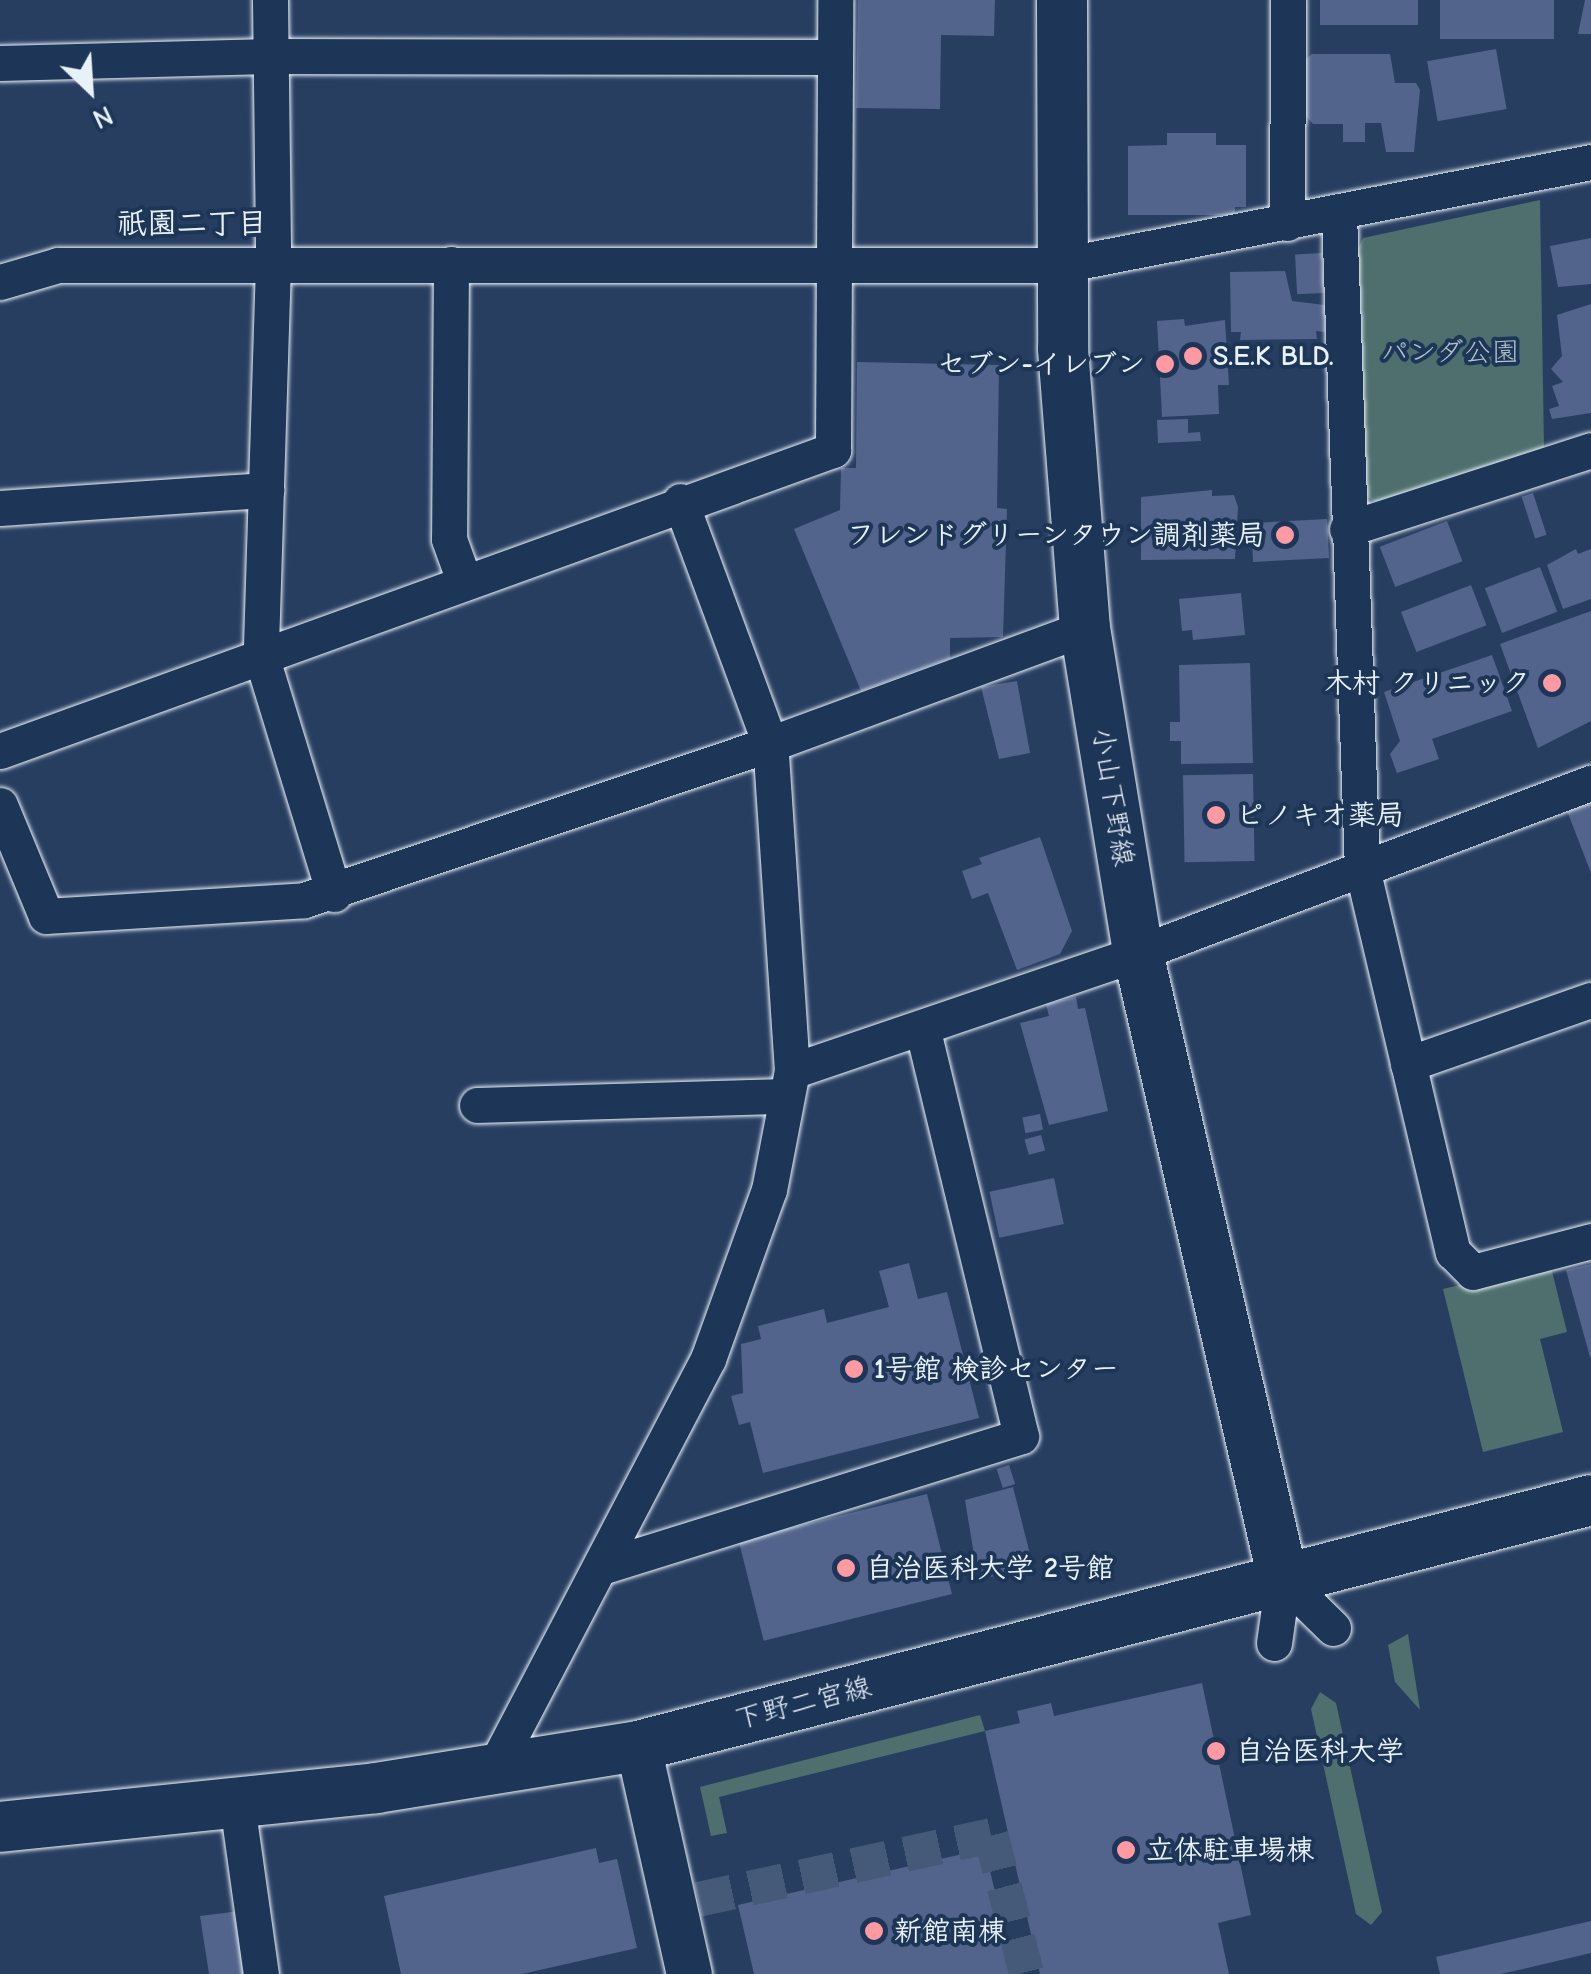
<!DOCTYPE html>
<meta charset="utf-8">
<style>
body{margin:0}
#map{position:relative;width:1591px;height:1974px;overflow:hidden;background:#283e61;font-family:"Comic Neue","Klee One",sans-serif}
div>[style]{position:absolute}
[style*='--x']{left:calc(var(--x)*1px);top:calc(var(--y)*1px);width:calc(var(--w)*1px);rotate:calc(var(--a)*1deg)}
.green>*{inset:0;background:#4e6f6e}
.building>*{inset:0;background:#52648b;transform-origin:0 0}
.minor-tunnel>*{height:35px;margin-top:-17.5px;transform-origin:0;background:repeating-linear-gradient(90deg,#455978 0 35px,transparent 0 53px)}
.roads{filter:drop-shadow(0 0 2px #e8f1f8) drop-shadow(0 0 2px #e8f1f8)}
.minor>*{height:35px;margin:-17.5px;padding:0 17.5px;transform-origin:17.5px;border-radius:17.5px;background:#1d3557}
.tertiary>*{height:45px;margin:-22.5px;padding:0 22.5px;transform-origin:22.5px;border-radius:22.5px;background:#1d3557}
.secondary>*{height:50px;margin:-25px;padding:0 25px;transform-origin:25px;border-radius:25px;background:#1d3557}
.dots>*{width:28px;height:28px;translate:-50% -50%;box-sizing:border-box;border:5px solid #1d3557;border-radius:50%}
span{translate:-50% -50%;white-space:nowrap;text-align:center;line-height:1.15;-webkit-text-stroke:8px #1d3557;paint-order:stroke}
.park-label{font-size:28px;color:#b2c4c8}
.poi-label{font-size:28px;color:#e8f1f8;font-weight:700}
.left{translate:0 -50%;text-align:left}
.right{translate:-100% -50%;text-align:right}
.street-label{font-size:28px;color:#e8f1f8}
.neighbourhood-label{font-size:30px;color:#e8f1f8;font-weight:700}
.north{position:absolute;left:40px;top:40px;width:100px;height:100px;-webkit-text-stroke:8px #1d3557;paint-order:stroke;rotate:155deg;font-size:28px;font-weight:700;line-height:40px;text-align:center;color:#e8f1f8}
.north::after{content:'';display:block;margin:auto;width:35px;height:45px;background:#e8f1f8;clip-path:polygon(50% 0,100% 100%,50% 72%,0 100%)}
</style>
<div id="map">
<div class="green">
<i style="clip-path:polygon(1540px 200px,1544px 448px,1382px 503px,1371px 500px,1361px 490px,1355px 256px,1363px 238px)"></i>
<i style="clip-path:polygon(1550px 1263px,1567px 1332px,1540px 1339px,1563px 1432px,1483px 1452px,1443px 1289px)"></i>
<i style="clip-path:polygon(1408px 1634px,1420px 1710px,1395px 1682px,1388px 1645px)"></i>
<i style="clip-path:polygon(1320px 1692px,1336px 1703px,1382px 1912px,1371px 1925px,1356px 1914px,1311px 1709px)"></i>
<i style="clip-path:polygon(980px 1715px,985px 1731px,719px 1797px,727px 1833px,711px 1836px,700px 1787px)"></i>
</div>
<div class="building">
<i style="clip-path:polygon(858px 0,995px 0,994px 36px,941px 35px,940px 109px,856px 108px)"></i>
<i style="left:1320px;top:0;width:98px;height:25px"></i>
<i style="left:1440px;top:0;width:114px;height:39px"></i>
<i style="clip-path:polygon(1585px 0,1591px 0,1591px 34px,1578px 34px)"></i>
<i style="left:1496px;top:49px;width:61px;height:70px;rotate:80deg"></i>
<i style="clip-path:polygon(1312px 54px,1390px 54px,1395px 83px,1416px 83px,1420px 90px,1414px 152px,1386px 152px,1381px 123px,1365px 123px,1365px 142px,1343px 142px,1343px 124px,1313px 124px,1306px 116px,1306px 59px)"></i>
<i style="clip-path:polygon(1167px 133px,1216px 133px,1216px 145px,1246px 145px,1246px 207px,1235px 207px,1235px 215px,1128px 215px,1128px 146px,1167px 145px)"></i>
<i style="clip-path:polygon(1591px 238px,1591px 284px,1558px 287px,1550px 246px)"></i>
<i style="left:1322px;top:253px;width:40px;height:27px;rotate:87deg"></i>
<i style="clip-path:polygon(1285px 271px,1292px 301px,1325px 305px,1325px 332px,1316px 331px,1317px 339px,1240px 340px,1241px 332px,1231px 332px,1230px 272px)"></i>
<i style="clip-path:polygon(1591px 304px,1591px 413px,1552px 419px,1549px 409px,1559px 406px,1552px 386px,1563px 382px,1551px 369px,1562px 356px,1557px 315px)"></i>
<i style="clip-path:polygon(1184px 319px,1185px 326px,1225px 320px,1229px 385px,1218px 385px,1219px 414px,1162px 417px,1157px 321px)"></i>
<i style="clip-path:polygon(857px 362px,999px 365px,997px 508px,1007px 509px,1003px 637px,950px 638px,950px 658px,861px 691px,794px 529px,840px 510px,841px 468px,856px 468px)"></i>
<i style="clip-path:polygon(1188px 419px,1188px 433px,1200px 432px,1201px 441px,1158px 443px,1157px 420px)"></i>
<i style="clip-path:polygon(1212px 490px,1212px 496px,1234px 495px,1238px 507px,1235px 559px,1141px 560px,1141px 497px)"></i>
<i style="left:1533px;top:493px;width:44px;height:12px;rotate:72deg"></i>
<i style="left:1327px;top:519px;width:39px;height:76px;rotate:87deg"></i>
<i style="left:1447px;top:521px;width:43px;height:72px;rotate:69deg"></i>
<i style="clip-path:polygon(1576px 549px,1578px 554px,1591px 549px,1591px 599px,1563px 609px,1547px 565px)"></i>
<i style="left:1540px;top:567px;width:48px;height:59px;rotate:69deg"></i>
<i style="left:1471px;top:585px;width:43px;height:75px;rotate:69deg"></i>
<i style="clip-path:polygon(1241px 593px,1245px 635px,1193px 640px,1192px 630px,1182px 631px,1179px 599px)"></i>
<i style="clip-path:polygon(1591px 611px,1591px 721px,1538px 748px,1500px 644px)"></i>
<i style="clip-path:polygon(1492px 655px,1512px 711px,1432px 739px,1439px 759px,1397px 773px,1390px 754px,1400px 741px,1384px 692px)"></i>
<i style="clip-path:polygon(1250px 663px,1253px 763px,1181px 764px,1181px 741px,1170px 741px,1170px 722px,1180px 722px,1179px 665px)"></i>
<i style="clip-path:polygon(1017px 681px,1030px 753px,999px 759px,981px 687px)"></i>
<i style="left:1253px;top:774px;width:87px;height:70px;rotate:89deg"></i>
<i style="clip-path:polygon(1591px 799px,1591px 873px,1566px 808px)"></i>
<i style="clip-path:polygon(1040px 837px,1072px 931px,1060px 954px,1017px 970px,988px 893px,972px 899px,962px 871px,982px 864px,979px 858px)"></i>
<i style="clip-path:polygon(1076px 997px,1078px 1009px,1085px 1008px,1108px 1111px,1049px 1125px,1020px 1023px,1049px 1016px,1046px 1004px)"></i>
<i style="left:1040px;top:1114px;width:16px;height:18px;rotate:79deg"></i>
<i style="left:1041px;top:1135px;width:16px;height:17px;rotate:75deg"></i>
<i style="left:1054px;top:1178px;width:47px;height:66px;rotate:78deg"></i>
<i style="clip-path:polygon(909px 1263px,918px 1299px,947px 1292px,979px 1418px,763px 1473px,750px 1422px,739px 1425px,731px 1396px,743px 1393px,741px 1344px,761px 1339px,758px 1326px,824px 1309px,827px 1323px,889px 1307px,879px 1271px)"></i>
<i style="clip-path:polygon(1591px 1264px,1591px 1357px,1590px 1357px,1566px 1270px)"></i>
<i style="left:1009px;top:1465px;width:20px;height:13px;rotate:72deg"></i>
<i style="clip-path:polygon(1013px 1487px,1033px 1566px,991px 1577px,989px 1569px,977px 1573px,965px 1500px)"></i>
<i style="left:927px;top:1494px;width:103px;height:194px;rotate:76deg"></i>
<i style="clip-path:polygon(1202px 1683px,1251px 1915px,1218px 1923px,1229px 1974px,1040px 1974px,985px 1731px,1020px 1723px,1017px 1711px,1051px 1703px,1054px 1716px)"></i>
<i style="clip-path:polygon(596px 1848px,599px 1863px,617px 1859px,637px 1948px,522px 1974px,401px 1974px,384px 1896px)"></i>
<i style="clip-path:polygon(985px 1849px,1014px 1974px,754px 1974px,738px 1905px)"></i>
<i style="clip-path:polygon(240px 1911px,245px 1974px,209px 1974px,200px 1916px)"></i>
<i style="clip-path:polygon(1591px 1921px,1591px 1953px,1501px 1974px,1440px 1974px,1436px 1957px)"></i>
</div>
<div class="minor-tunnel">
<i style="--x:698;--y:1899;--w:300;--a:-12.3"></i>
<i style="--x:991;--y:1835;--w:144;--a:75.5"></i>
</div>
<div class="roads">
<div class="minor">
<i style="--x:270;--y:0;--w:264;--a:89.3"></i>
<i style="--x:273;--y:264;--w:391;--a:91.8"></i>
<i style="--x:261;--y:655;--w:250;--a:73"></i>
<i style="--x:0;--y:63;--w:270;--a:-1.5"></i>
<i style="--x:270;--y:56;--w:565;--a:0.1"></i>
<i style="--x:1339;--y:214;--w:654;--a:87.99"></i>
<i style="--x:1362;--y:868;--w:395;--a:76.7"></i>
<i style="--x:1453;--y:1252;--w:28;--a:45"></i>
<i style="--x:1473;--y:1272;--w:122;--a:-14.7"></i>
<i style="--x:1287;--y:223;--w:223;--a:-89.7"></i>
<i style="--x:451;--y:264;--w:275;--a:90.4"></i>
<i style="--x:449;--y:539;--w:45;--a:70.3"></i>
<i style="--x:0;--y:282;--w:60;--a:-16.3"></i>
<i style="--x:58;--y:265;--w:1004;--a:0"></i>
<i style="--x:1062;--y:265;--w:539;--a:-11.02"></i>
<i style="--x:0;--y:508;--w:267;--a:-3.9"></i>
<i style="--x:1347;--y:529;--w:256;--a:-17.9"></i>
<i style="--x:0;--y:751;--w:886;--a:-19.87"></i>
<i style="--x:833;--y:450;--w:450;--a:-89.7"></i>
<i style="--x:0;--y:805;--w:120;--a:67.5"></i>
<i style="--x:46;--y:916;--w:258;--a:-3.5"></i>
<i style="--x:304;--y:900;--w:491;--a:-18.5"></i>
<i style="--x:770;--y:744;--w:336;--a:-20.2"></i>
<i style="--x:1408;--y:1064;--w:194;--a:-19.3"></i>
<i style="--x:792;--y:1071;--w:366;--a:-18.8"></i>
<i style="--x:1138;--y:953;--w:484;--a:-20.6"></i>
<i style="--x:477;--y:1105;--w:307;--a:-1.7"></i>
<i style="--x:601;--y:1567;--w:440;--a:-17.3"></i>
<i style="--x:1021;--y:1436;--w:420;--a:-103.6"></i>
<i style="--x:1283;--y:1579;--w:70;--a:44.4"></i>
<i style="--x:1274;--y:1643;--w:65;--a:-82"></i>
<i style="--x:492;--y:1772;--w:466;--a:-62.4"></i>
<i style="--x:708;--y:1359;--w:180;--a:-70.2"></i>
<i style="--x:769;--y:1190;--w:121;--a:-79.1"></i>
<i style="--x:792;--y:1071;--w:328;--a:-93.8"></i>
<i style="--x:770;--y:744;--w:259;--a:-110.3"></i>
<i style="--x:237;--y:1804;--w:172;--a:82"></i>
</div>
<div class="tertiary">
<i style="--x:638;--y:1746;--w:234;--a:77.4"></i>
</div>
<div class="secondary">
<i style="--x:1062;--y:0;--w:349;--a:89.8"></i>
<i style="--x:1063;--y:349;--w:280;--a:85.5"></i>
<i style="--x:1085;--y:628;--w:329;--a:80.7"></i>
<i style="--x:1138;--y:953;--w:643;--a:76.96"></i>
<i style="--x:0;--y:1827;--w:378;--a:-5.9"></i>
<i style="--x:376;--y:1788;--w:265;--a:-9.1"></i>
<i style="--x:638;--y:1746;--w:984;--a:-14.47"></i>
</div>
</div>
<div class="dots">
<i style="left:1193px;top:356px;background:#ff9aa2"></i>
<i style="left:1165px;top:364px;background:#ff9aa2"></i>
<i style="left:1285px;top:535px;background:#ff9aa2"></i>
<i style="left:1552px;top:683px;background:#ff9aa2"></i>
<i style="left:1216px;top:815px;background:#ff9aa2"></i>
<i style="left:854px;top:1369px;background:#ff9aa2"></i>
<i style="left:846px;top:1568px;background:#ff9aa2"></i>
<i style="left:1216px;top:1751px;background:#ff9aa2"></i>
<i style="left:1126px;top:1850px;background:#ff9aa2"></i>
<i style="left:874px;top:1931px;background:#ff9aa2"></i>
</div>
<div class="park-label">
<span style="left:1450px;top:352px">パンダ公園</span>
</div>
<div class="poi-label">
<span class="left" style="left:1213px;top:356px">S.E.K BLD.</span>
<span class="right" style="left:1145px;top:364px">セブン-イレブン</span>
<span class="right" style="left:1265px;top:535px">フレンドグリーンタウン調剤薬局</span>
<span class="right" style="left:1530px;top:683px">木村 クリニック</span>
<span class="left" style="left:1236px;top:815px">ピノキオ薬局</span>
<span class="left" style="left:874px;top:1369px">1号館 検診センター</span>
<span class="left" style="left:866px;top:1568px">自治医科大学 2号館</span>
<span class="left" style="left:1236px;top:1751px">自治医科大学</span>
<span class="left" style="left:1146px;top:1850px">立体駐車場棟</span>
<span class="left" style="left:894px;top:1931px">新館南棟</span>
</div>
<div class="street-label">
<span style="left:1113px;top:797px;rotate:81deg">小山下野線</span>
<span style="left:803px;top:1703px;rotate:-14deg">下野二宮線</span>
</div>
<div class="neighbourhood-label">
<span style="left:192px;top:224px">祇園二丁目</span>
</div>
<div class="north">N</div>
</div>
